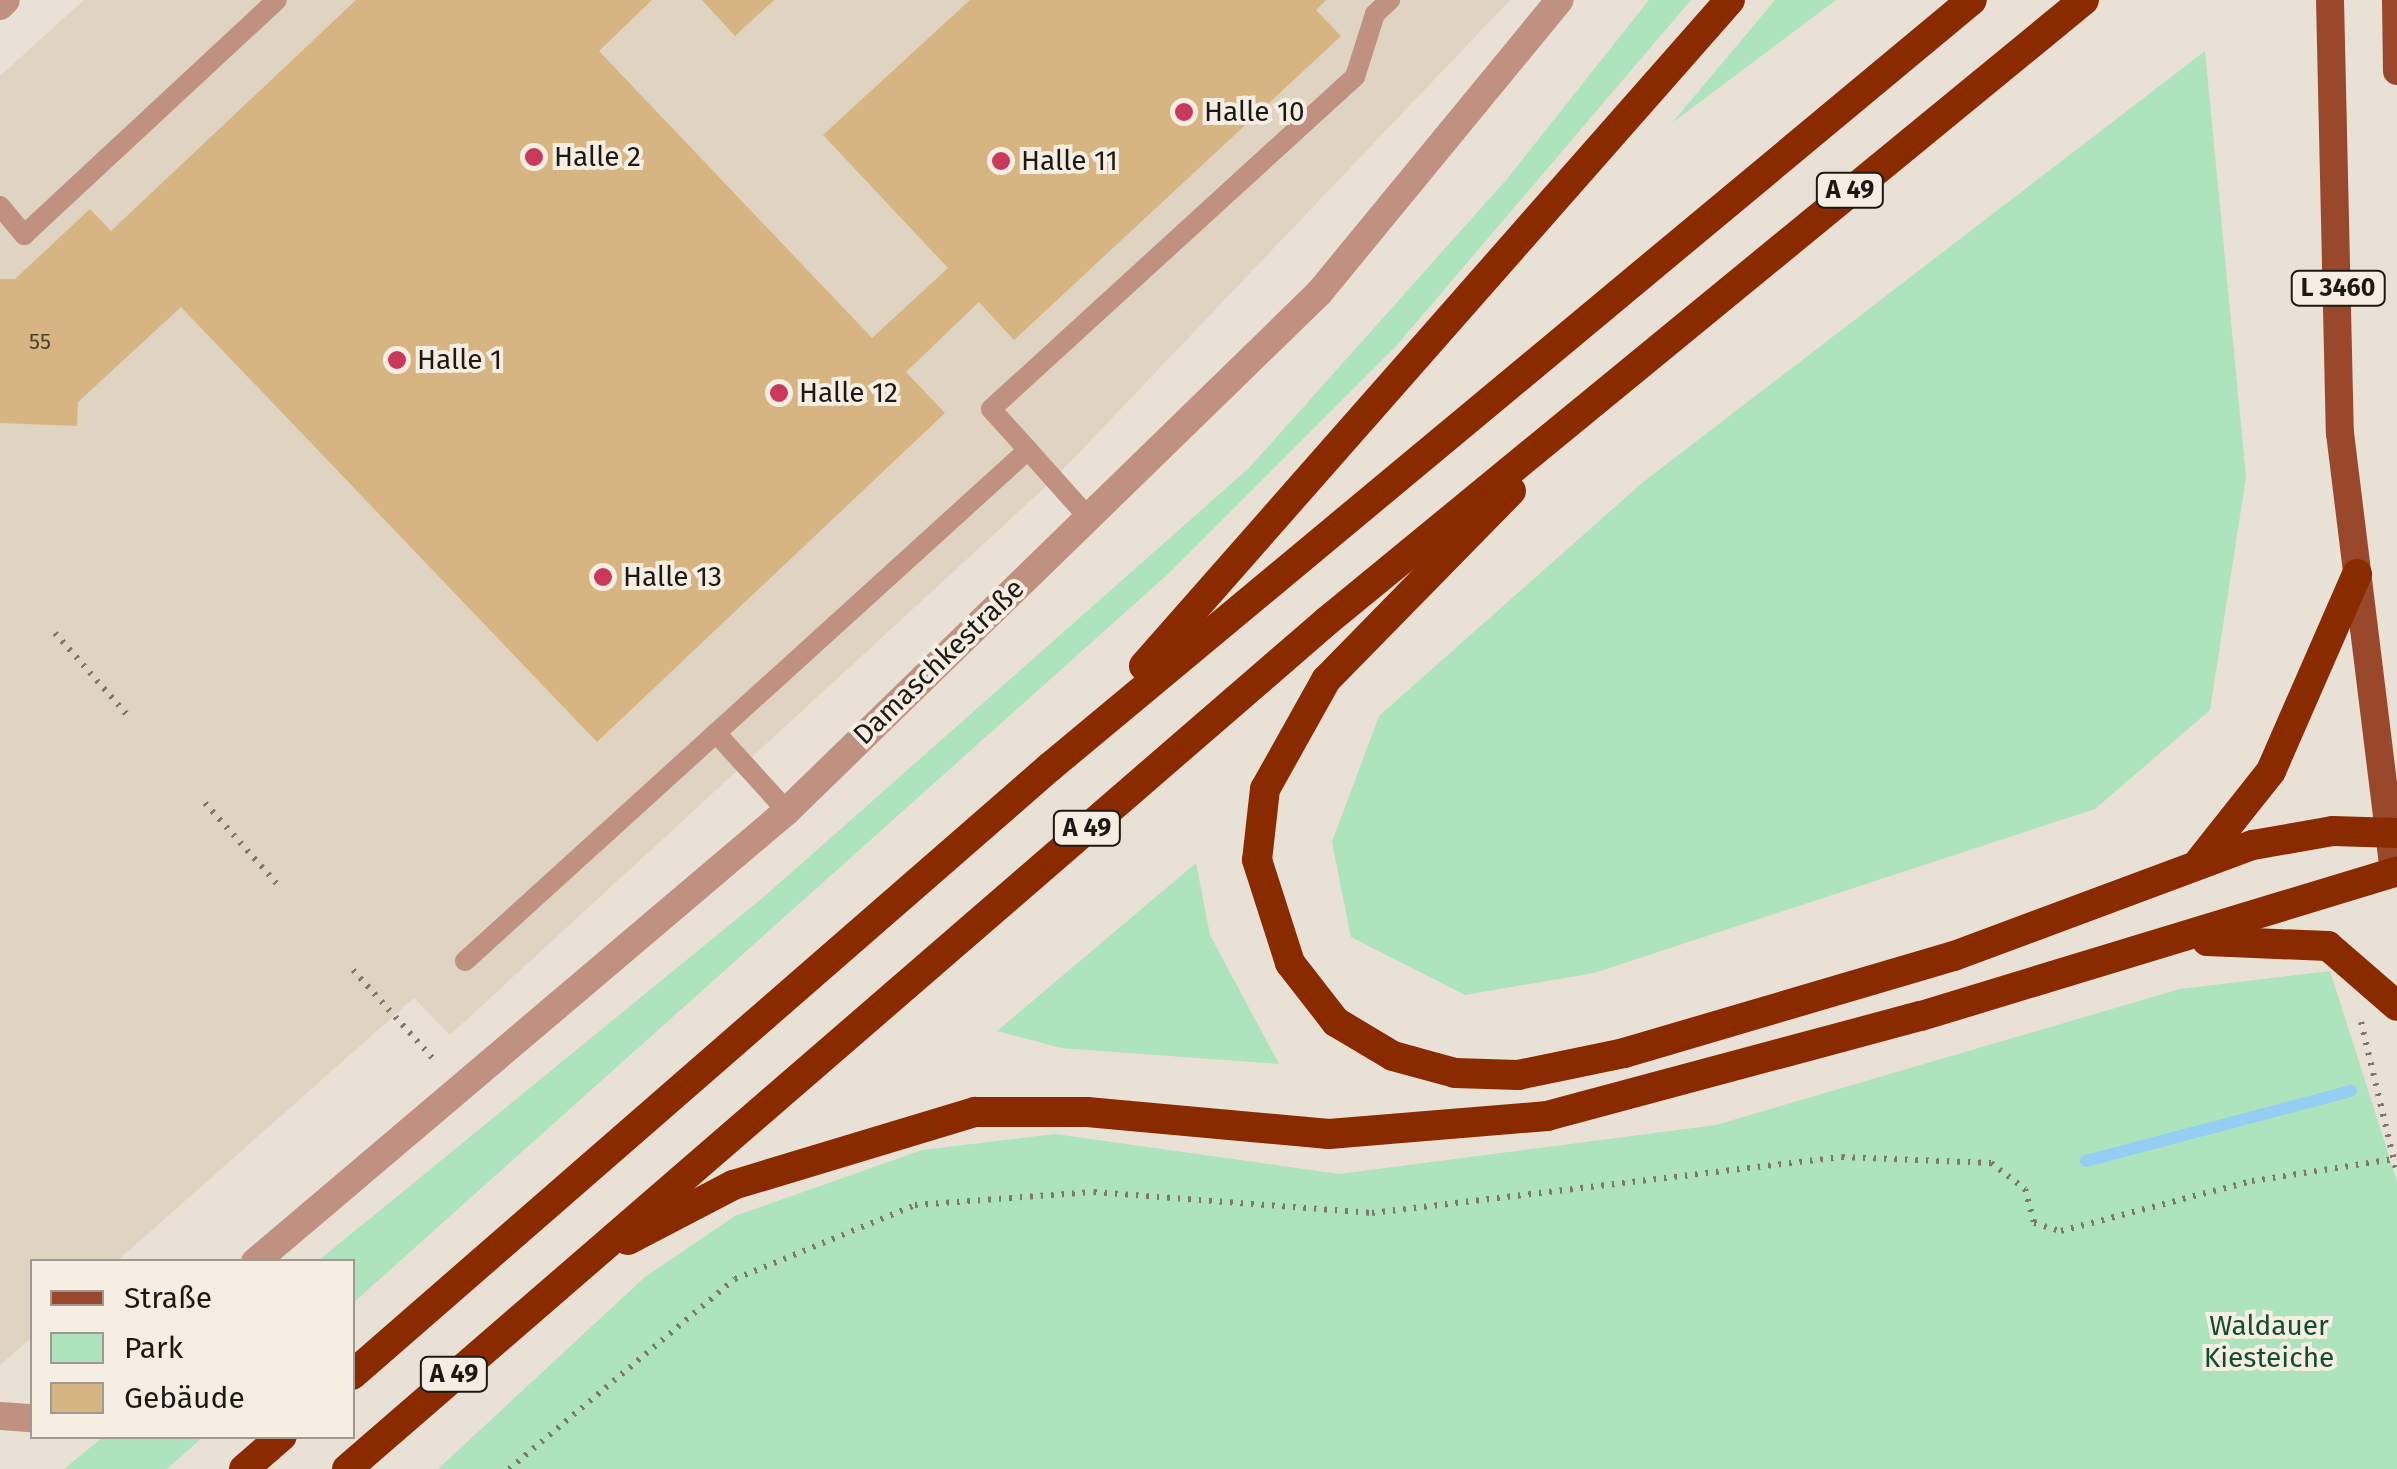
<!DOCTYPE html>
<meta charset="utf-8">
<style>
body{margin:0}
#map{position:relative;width:2397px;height:1469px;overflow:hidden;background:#e9e1d5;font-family:"Fira Sans",sans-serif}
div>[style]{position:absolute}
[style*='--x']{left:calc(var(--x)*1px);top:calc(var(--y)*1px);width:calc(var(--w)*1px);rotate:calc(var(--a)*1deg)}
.built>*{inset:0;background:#dfd3c2}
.green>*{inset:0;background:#ade3bd}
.stream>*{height:12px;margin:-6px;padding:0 6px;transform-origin:6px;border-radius:6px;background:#95cef3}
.building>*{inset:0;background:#d7b582}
.path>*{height:6px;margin-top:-3px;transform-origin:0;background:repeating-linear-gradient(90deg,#7e7870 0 2.5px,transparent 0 10.5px)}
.service>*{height:20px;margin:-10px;padding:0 10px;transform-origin:10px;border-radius:10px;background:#c09080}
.tertiary>*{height:28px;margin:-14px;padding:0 14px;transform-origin:14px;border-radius:14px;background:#c09080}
.primary>*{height:28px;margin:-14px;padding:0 14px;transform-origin:14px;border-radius:14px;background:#9a482c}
.motorway>*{height:30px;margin:-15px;padding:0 15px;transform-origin:15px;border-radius:15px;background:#8a2a00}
.dots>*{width:28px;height:28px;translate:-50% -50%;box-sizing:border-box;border:5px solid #f6eee3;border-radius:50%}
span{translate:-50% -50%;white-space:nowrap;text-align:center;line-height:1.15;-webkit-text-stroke:8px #f6eee3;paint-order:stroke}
.number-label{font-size:22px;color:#4c4131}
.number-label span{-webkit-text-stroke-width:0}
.shield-label span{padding:2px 8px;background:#f6eee3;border:2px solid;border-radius:8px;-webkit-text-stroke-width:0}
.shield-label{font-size:25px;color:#1d1a16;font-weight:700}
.poi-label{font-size:28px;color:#1d1a16}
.left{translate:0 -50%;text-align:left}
.street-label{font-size:28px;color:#1d1a16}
.park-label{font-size:28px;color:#0f4f2c}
.legend{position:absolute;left:30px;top:1259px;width:325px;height:180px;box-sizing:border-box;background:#f6eee3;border:2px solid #9f9991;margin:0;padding:12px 18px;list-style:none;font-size:30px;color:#1d1a16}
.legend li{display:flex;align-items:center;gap:20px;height:50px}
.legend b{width:50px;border:2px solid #9f9991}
</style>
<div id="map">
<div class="built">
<i style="clip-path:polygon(84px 0,1510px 0,1054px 479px,450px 1035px,414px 998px,117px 1261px,32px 1262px,32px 1337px,0 1365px,0 76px)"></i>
</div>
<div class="green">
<i style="clip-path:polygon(1649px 0,1691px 0,1397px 345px,1169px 573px,353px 1303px,352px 1262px,318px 1261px,766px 895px,1249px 468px,1507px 179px)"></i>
<i style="clip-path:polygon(1775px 0,1836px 0,1672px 123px)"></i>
<i style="clip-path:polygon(2205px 51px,2246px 477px,2210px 710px,2095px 809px,1594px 973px,1465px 995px,1351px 937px,1332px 842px,1379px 716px,1642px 483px)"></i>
<i style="clip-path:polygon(1196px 863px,1210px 935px,1279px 1064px,1061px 1048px,997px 1031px)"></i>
<i style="clip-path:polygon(2330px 971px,2397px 1181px,2397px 1469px,438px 1469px,645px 1277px,735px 1216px,922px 1150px,1055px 1134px,1339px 1174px,1716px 1125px,2180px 989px)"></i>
<i style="clip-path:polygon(103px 1437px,103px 1436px,203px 1437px,167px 1469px,64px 1469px)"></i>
</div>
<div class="stream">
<i style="--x:2086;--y:1161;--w:274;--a:-14.8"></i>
</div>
<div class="building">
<i style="clip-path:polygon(356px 0,652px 0,599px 51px,872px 338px,948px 268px,823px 135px,970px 0,1326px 0,1316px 10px,1341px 36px,1014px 340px,979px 302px,906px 372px,945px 413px,597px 742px,181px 307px,78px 402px,77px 426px,0 423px,0 279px,15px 279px,90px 209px,111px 231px)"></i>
<i style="clip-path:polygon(702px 0,774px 0,735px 36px)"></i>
</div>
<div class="path">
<i style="--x:55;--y:633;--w:112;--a:48.6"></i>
<i style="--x:205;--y:803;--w:110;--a:48.3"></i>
<i style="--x:353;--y:970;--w:125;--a:47.9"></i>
<i style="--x:2361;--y:1022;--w:155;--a:76.6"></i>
<i style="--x:509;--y:1469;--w:295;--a:-40.1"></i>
<i style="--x:735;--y:1279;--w:195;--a:-22.3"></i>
<i style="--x:915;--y:1205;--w:179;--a:-4.2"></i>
<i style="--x:1094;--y:1192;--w:279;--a:4.3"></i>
<i style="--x:1372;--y:1213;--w:473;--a:-6.8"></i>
<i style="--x:1842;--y:1157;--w:149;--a:2.3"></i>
<i style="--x:1991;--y:1163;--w:43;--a:37.4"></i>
<i style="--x:2025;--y:1189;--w:35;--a:75"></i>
<i style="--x:2034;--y:1223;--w:28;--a:17"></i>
<i style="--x:2061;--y:1231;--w:197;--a:-14.7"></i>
<i style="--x:2252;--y:1181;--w:144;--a:-8.8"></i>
</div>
<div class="service">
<i style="--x:0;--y:206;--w:38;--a:50"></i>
<i style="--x:24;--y:235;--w:345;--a:-42.9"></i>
<i style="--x:1028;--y:450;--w:90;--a:48.2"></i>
<i style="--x:716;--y:733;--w:105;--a:47.7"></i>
<i style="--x:465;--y:961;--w:760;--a:-42.23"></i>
<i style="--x:1028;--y:450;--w:55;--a:-132.1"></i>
<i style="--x:991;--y:409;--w:493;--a:-42.4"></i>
<i style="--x:1355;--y:77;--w:66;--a:-72.4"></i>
<i style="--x:1375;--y:14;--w:21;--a:-43"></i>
</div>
<div class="tertiary">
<i style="--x:0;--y:6;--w:8;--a:-45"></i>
<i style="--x:255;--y:1262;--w:697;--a:-40.29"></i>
<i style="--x:787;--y:811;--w:743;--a:-44.24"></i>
<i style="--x:1319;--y:293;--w:379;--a:-50.6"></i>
<i style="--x:0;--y:1416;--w:32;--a:4"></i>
</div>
<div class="primary">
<i style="--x:2330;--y:0;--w:433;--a:88.7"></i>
<i style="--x:2340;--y:433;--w:443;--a:83"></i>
<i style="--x:2396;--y:0;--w:71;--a:89.2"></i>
</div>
<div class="motorway">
<i style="--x:1511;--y:491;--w:264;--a:134.4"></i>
<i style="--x:1326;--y:680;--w:125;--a:119.2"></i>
<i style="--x:1265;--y:789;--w:71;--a:96.4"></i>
<i style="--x:1257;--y:860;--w:108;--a:72.2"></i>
<i style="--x:1290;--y:963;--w:75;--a:52.1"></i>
<i style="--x:1336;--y:1022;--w:66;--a:30.8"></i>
<i style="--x:1393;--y:1056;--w:64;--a:15.3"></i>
<i style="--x:1455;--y:1073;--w:63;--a:1.8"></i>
<i style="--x:1518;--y:1075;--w:108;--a:-11.7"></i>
<i style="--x:1624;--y:1053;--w:344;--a:-16.4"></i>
<i style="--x:1954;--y:956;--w:319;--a:-20.4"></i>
<i style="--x:2253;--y:845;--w:81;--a:-9.9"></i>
<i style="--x:2333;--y:831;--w:64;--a:1.8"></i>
<i style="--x:1144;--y:666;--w:887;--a:-48.66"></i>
<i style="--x:2199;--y:862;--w:116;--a:-51.6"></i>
<i style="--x:2271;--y:771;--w:215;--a:-66.4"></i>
<i style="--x:2207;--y:941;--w:121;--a:2.4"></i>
<i style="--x:2328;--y:946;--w:91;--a:41"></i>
<i style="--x:628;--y:1240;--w:119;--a:-27.6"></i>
<i style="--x:733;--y:1185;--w:253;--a:-16.8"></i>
<i style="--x:975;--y:1112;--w:112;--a:0"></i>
<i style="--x:1087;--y:1112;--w:243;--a:5.2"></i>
<i style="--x:1329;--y:1134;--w:219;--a:-4.7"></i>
<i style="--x:1547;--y:1116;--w:387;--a:-15"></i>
<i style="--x:1921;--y:1016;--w:498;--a:-16.9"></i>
<i style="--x:352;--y:1375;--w:926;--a:-41.06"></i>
<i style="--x:1050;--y:767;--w:1199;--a:-39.76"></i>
<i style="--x:244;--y:1469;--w:50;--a:-41"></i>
<i style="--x:347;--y:1469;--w:1296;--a:-40.87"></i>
<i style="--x:1327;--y:621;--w:979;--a:-39.36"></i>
</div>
<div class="dots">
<i style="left:1184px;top:112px;background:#c9395a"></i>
<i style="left:534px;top:157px;background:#c9395a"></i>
<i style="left:1001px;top:161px;background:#c9395a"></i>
<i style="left:397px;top:360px;background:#c9395a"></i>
<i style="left:779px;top:393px;background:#c9395a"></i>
<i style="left:603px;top:577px;background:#c9395a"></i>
</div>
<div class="number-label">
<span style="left:40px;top:342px">55</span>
</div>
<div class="shield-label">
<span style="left:1850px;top:190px">A 49</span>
<span style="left:2338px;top:288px">L 3460</span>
<span style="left:1087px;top:828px">A 49</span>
<span style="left:454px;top:1374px">A 49</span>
</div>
<div class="poi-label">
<span class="left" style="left:1204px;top:112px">Halle 10</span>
<span class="left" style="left:554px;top:157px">Halle 2</span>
<span class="left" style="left:1021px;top:161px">Halle 11</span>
<span class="left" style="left:417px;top:360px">Halle 1</span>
<span class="left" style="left:799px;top:393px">Halle 12</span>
<span class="left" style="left:623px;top:577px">Halle 13</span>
</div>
<div class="street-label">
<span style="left:939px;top:662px;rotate:-44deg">Damaschkestraße</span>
</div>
<div class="park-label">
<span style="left:2269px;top:1342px">Waldauer<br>Kiesteiche</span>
</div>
<ul class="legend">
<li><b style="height:12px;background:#9a482c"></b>Straße</li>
<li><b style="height:28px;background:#ade3bd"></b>Park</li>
<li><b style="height:28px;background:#d7b582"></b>Gebäude</li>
</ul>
</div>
